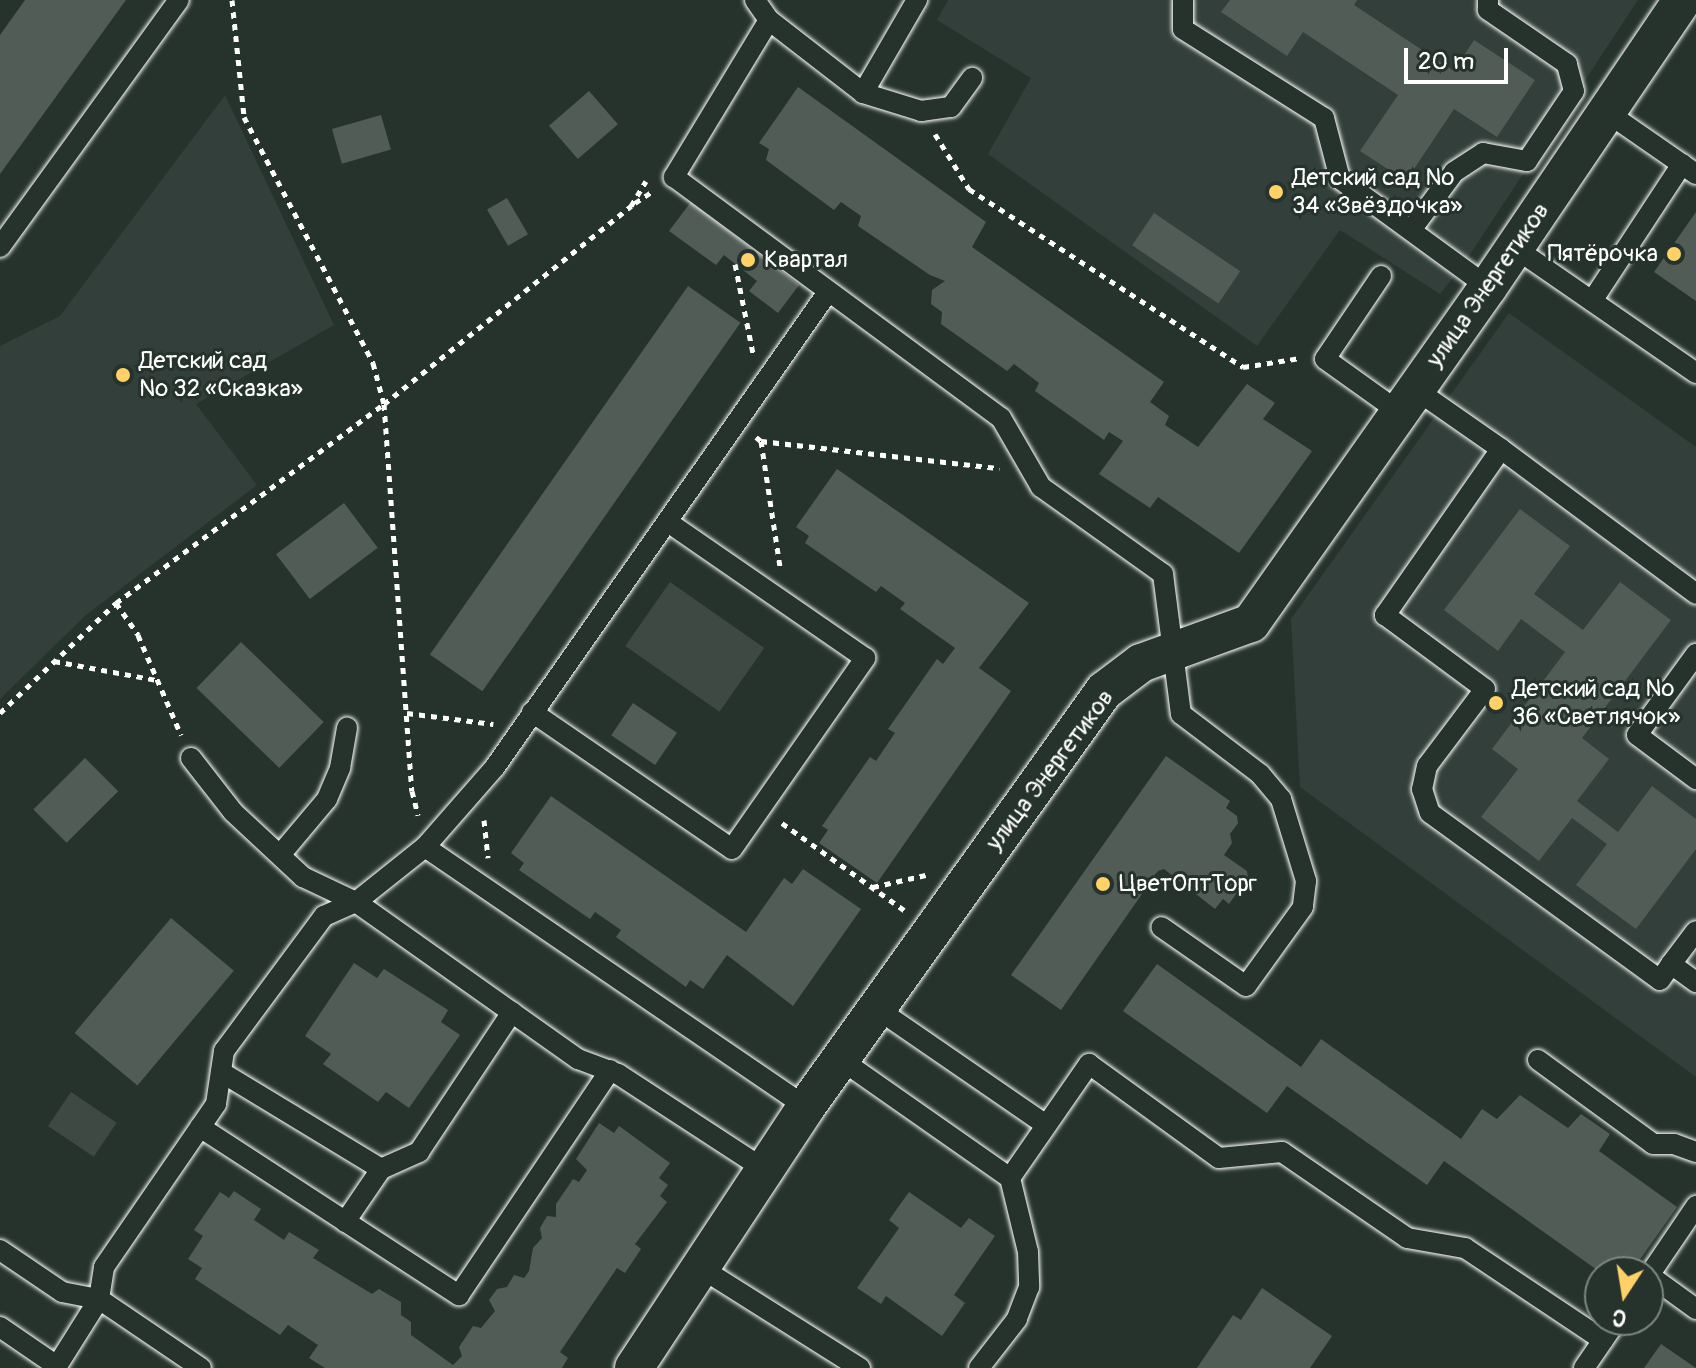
<!DOCTYPE html>
<meta charset="utf-8">
<style>
body{margin:0}
#map{position:relative;width:1696px;height:1368px;overflow:hidden;background:#26332d;font-family:Pangolin,sans-serif}
div>[style]{position:absolute}
[style*='--x']{left:calc(var(--x)*1px);top:calc(var(--y)*1px);width:calc(var(--w)*1px);rotate:calc(var(--a)*1deg)}
.built>*{inset:0;background:#333f3a}
.green>*{inset:0;background:#3e4944;transform-origin:0 0}
.building>*{inset:0;background:#515c57;transform-origin:0 0}
.path>*{height:5px;margin-top:-2.5px;transform-origin:0;background:repeating-linear-gradient(90deg,#fff 0 6px,transparent 0 12px)}
.roads{filter:drop-shadow(0 0 2px #fff) drop-shadow(0 0 2px #fff)}
.lane>*{height:20px;margin:-10px;padding:0 10px;transform-origin:10px;border-radius:10px;background:#26332d}
.street>*{height:38px;margin:-19px;padding:0 19px;transform-origin:19px;border-radius:19px;background:#26332d}
.dots>*{width:22px;height:22px;translate:-50% -50%;box-sizing:border-box;border:4px solid #26332d;border-radius:50%}
span{translate:-50% -50%;white-space:nowrap;text-align:center;line-height:1.15;-webkit-text-stroke:6px #26332d;paint-order:stroke}
.poi-label{font-size:24px;color:#fff}
.left{translate:0 -50%;text-align:left}
.right{translate:-100% -50%;text-align:right}
.street-label{font-size:24px;color:#fff}
.north{position:absolute;left:1584px;top:1256px;width:80px;height:80px;box-sizing:border-box;background:#26332d;border:2px solid #7d8581;border-radius:50%;rotate:192deg;font-size:22px;font-weight:700;line-height:32px;text-align:center;color:#fff}
.north::after{content:'';display:block;margin:auto;width:28px;height:36px;background:#ffd166;clip-path:polygon(50% 0,100% 100%,50% 72%,0 100%)}
.scale{position:absolute;left:1404px;top:48px;width:104px;height:36px;box-sizing:border-box;border:4px solid #fff;border-top:0;padding-left:10px;font-size:24px;line-height:28px;white-space:nowrap;color:#fff;-webkit-text-stroke:6px #26332d;paint-order:stroke}
</style>
<div id="map">
<div class="built">
<i style="clip-path:polygon(948px 0,1638px 0,1461px 268px,1440px 294px,1340px 230px,1257px 346px,988px 154px,1031px 78px,937px 20px)"></i>
<i style="clip-path:polygon(225px 95px,334px 325px,196px 404px,257px 485px,86px 615px,0 699px,0 346px,60px 316px)"></i>
<i style="clip-path:polygon(1509px 313px,1696px 447px,1696px 1077px,1300px 787px,1291px 619px)"></i>
</div>
<div class="green">
<i style="left:670px;top:582px;width:115px;height:78px;rotate:35deg"></i>
<i style="left:71px;top:1092px;width:55px;height:41px;rotate:34deg"></i>
</div>
<div class="building">
<i style="clip-path:polygon(25px 0,126px 0,0 174px,0 35px)"></i>
<i style="clip-path:polygon(1230px 0,1357px 0,1354px 5px,1454px 71px,1474px 40px,1535px 80px,1497px 137px,1454px 109px,1406px 181px,1360px 151px,1398px 95px,1303px 32px,1287px 56px,1221px 12px)"></i>
<i style="clip-path:polygon(798px 87px,986px 222px,972px 247px,1164px 382px,1150px 402px,1169px 416px,1165px 425px,1198px 447px,1247px 384px,1275px 403px,1263px 419px,1312px 451px,1239px 553px,1158px 497px,1150px 508px,1099px 474px,1123px 441px,1109px 432px,1104px 440px,1035px 391px,1039px 383px,1014px 364px,1007px 371px,941px 324px,942px 312px,931px 304px,932px 290px,945px 281px,930px 275px,858px 226px,861px 216px,841px 202px,834px 210px,766px 160px,769px 149px,759px 143px)"></i>
<i style="left:589px;top:91px;width:44px;height:53px;rotate:49deg"></i>
<i style="left:381px;top:115px;width:36px;height:51px;rotate:74deg"></i>
<i style="left:507px;top:198px;width:42px;height:23px;rotate:60deg"></i>
<i style="clip-path:polygon(691px 202px,799px 285px,778px 313px,749px 291px,757px 281px,724px 255px,716px 265px,669px 231px)"></i>
<i style="clip-path:polygon(1696px 212px,1696px 301px,1654px 272px)"></i>
<i style="left:1154px;top:213px;width:104px;height:39px;rotate:34deg"></i>
<i style="left:688px;top:286px;width:64px;height:450px;rotate:35deg"></i>
<i style="clip-path:polygon(837px 469px,1029px 603px,979px 668px,1011px 691px,877px 883px,819px 843px,828px 830px,822px 826px,870px 757px,876px 761px,895px 733px,888px 729px,937px 659px,943px 664px,955px 648px,900px 609px,905px 603px,881px 586px,876px 592px,805px 543px,809px 536px,796px 527px)"></i>
<i style="left:344px;top:503px;width:56px;height:85px;rotate:53deg"></i>
<i style="clip-path:polygon(1520px 509px,1570px 546px,1534px 594px,1583px 630px,1620px 582px,1671px 620px,1582px 738px,1609px 759px,1577px 801px,1618px 832px,1652px 786px,1696px 819px,1696px 849px,1636px 929px,1576px 885px,1607px 844px,1572px 818px,1539px 861px,1481px 817px,1518px 769px,1492px 749px,1565px 652px,1521px 619px,1498px 651px,1444px 610px)"></i>
<i style="left:241px;top:642px;width:115px;height:64px;rotate:44deg"></i>
<i style="left:633px;top:703px;width:53px;height:39px;rotate:34deg"></i>
<i style="clip-path:polygon(1166px 756px,1230px 801px,1226px 808px,1237px 816px,1238px 823px,1230px 834px,1232px 843px,1224px 855px,1247px 871px,1248px 877px,1229px 904px,1223px 899px,1215px 909px,1164px 869px,1158px 871px,1061px 1010px,1011px 975px)"></i>
<i style="left:85px;top:758px;width:47px;height:73px;rotate:45deg"></i>
<i style="clip-path:polygon(551px 796px,746px 932px,784px 878px,792px 884px,803px 869px,861px 909px,793px 1006px,727px 955px,703px 989px,690px 980px,686px 987px,616px 937px,621px 930px,595px 912px,590px 919px,519px 870px,524px 863px,511px 853px)"></i>
<i style="left:171px;top:918px;width:82px;height:150px;rotate:40deg"></i>
<i style="clip-path:polygon(354px 963px,377px 978px,384px 969px,448px 1010px,441px 1022px,460px 1035px,409px 1108px,386px 1092px,378px 1102px,323px 1064px,331px 1054px,305px 1036px)"></i>
<i style="clip-path:polygon(1157px 964px,1301px 1067px,1321px 1039px,1461px 1139px,1482px 1109px,1497px 1119px,1520px 1095px,1568px 1128px,1581px 1114px,1610px 1134px,1599px 1151px,1677px 1207px,1631px 1272px,1600px 1272px,1444px 1161px,1427px 1185px,1287px 1086px,1267px 1113px,1123px 1011px)"></i>
<i style="clip-path:polygon(599px 1123px,614px 1133px,619px 1126px,670px 1163px,659px 1178px,668px 1185px,660px 1196px,667px 1202px,635px 1244px,641px 1249px,625px 1273px,617px 1268px,560px 1352px,568px 1358px,562px 1368px,325px 1368px,309px 1358px,318px 1345px,288px 1325px,280px 1335px,195px 1279px,202px 1268px,188px 1259px,203px 1236px,194px 1230px,220px 1192px,229px 1198px,234px 1191px,261px 1209px,254px 1220px,284px 1240px,289px 1232px,319px 1250px,313px 1258px,372px 1294px,379px 1289px,401px 1302px,401px 1315px,411px 1322px,411px 1335px,453px 1365px,462px 1356px,459px 1347px,473px 1326px,481px 1328px,495px 1311px,489px 1300px,497px 1289px,507px 1287px,514px 1275px,524px 1278px,529px 1271px,533px 1248px,542px 1238px,540px 1228px,547px 1216px,556px 1217px,556px 1204px,573px 1179px,579px 1182px,587px 1170px,576px 1159px)"></i>
<i style="clip-path:polygon(909px 1192px,961px 1228px,969px 1218px,995px 1236px,954px 1295px,965px 1303px,942px 1336px,886px 1296px,881px 1304px,857px 1288px,899px 1228px,889px 1220px)"></i>
<i style="clip-path:polygon(1262px 1288px,1332px 1336px,1310px 1368px,1197px 1368px,1233px 1315px,1241px 1320px)"></i>
<i style="clip-path:polygon(1661px 1344px,1696px 1368px,1644px 1368px)"></i>
</div>
<div class="path">
<i style="--x:232;--y:0;--w:118;--a:84.1"></i>
<i style="--x:244;--y:117;--w:278;--a:62.3"></i>
<i style="--x:373;--y:363;--w:42;--a:75"></i>
<i style="--x:384;--y:404;--w:388;--a:85.9"></i>
<i style="--x:412;--y:791;--w:25;--a:76"></i>
<i style="--x:935;--y:134;--w:65;--a:58.3"></i>
<i style="--x:969;--y:189;--w:327;--a:33"></i>
<i style="--x:1243;--y:367;--w:58;--a:-9"></i>
<i style="--x:635;--y:203;--w:22;--a:-34"></i>
<i style="--x:735;--y:264;--w:91;--a:78.6"></i>
<i style="--x:756;--y:437;--w:6;--a:39"></i>
<i style="--x:761;--y:441;--w:240;--a:6.5"></i>
<i style="--x:761;--y:441;--w:126;--a:81.4"></i>
<i style="--x:116;--y:603;--w:39;--a:55"></i>
<i style="--x:138;--y:635;--w:109;--a:66.7"></i>
<i style="--x:54;--y:661;--w:105;--a:10.5"></i>
<i style="--x:0;--y:713;--w:160;--a:-43.5"></i>
<i style="--x:116;--y:603;--w:334;--a:-36.6"></i>
<i style="--x:384;--y:404;--w:317;--a:-38.7"></i>
<i style="--x:631;--y:206;--w:29;--a:-59"></i>
<i style="--x:407;--y:713;--w:87;--a:7.3"></i>
<i style="--x:484;--y:820;--w:38;--a:84"></i>
<i style="--x:782;--y:823;--w:150;--a:35.5"></i>
<i style="--x:873;--y:887;--w:54;--a:-12.8"></i>
</div>
<div class="roads">
<div class="lane">
<i style="--x:755;--y:0;--w:24;--a:55"></i>
<i style="--x:769;--y:20;--w:119;--a:37.8"></i>
<i style="--x:863;--y:93;--w:61;--a:17.2"></i>
<i style="--x:921;--y:111;--w:30;--a:-8"></i>
<i style="--x:951;--y:107;--w:36;--a:-54"></i>
<i style="--x:1183;--y:0;--w:29;--a:90"></i>
<i style="--x:1183;--y:29;--w:167;--a:32.3"></i>
<i style="--x:1324;--y:118;--w:63;--a:75.3"></i>
<i style="--x:1340;--y:179;--w:183;--a:36.1"></i>
<i style="--x:769;--y:20;--w:184;--a:121.2"></i>
<i style="--x:674;--y:177;--w:406;--a:36.4"></i>
<i style="--x:1001;--y:418;--w:80;--a:59.9"></i>
<i style="--x:1041;--y:487;--w:150;--a:35.5"></i>
<i style="--x:1163;--y:574;--w:141;--a:82.7"></i>
<i style="--x:1181;--y:714;--w:99;--a:37.2"></i>
<i style="--x:1260;--y:774;--w:33;--a:50"></i>
<i style="--x:1281;--y:799;--w:86;--a:73"></i>
<i style="--x:1306;--y:881;--w:26;--a:97"></i>
<i style="--x:1303;--y:907;--w:97;--a:125.8"></i>
<i style="--x:1246;--y:986;--w:103;--a:-145.2"></i>
<i style="--x:863;--y:93;--w:108;--a:-59.9"></i>
<i style="--x:1608;--y:113;--w:107;--a:34.7"></i>
<i style="--x:1411;--y:230;--w:72;--a:-53.4"></i>
<i style="--x:1454;--y:172;--w:35;--a:-33"></i>
<i style="--x:1483;--y:153;--w:45;--a:10.3"></i>
<i style="--x:1527;--y:161;--w:84;--a:-56.1"></i>
<i style="--x:1574;--y:91;--w:28;--a:-105"></i>
<i style="--x:1567;--y:64;--w:96;--a:-145.6"></i>
<i style="--x:1488;--y:10;--w:10;--a:-90"></i>
<i style="--x:0;--y:247;--w:305;--a:-54.1"></i>
<i style="--x:1515;--y:248;--w:220;--a:34.6"></i>
<i style="--x:1381;--y:276;--w:100;--a:124"></i>
<i style="--x:1325;--y:359;--w:91;--a:35.6"></i>
<i style="--x:1592;--y:301;--w:164;--a:-56.7"></i>
<i style="--x:1415;--y:389;--w:105;--a:34.9"></i>
<i style="--x:1501;--y:449;--w:203;--a:124.9"></i>
<i style="--x:1385;--y:615;--w:124;--a:36.5"></i>
<i style="--x:1485;--y:689;--w:96;--a:127"></i>
<i style="--x:1427;--y:766;--w:24;--a:102"></i>
<i style="--x:1422;--y:789;--w:25;--a:72"></i>
<i style="--x:1430;--y:813;--w:284;--a:36"></i>
<i style="--x:1660;--y:980;--w:19;--a:-55"></i>
<i style="--x:1671;--y:964;--w:31;--a:36"></i>
<i style="--x:1501;--y:449;--w:243;--a:36.6"></i>
<i style="--x:1696;--y:654;--w:100;--a:126.1"></i>
<i style="--x:1637;--y:735;--w:74;--a:36.7"></i>
<i style="--x:532;--y:712;--w:242;--a:34.4"></i>
<i style="--x:732;--y:849;--w:233;--a:-55.1"></i>
<i style="--x:865;--y:658;--w:239;--a:-145.4"></i>
<i style="--x:191;--y:758;--w:68;--a:52.1"></i>
<i style="--x:233;--y:812;--w:96;--a:42.9"></i>
<i style="--x:303;--y:877;--w:59;--a:25.3"></i>
<i style="--x:356;--y:902;--w:272;--a:35.3"></i>
<i style="--x:578;--y:1059;--w:43;--a:20.6"></i>
<i style="--x:618;--y:1074;--w:176;--a:33.1"></i>
<i style="--x:425;--y:847;--w:461;--a:34.3"></i>
<i style="--x:280;--y:855;--w:73;--a:-50"></i>
<i style="--x:327;--y:799;--w:34;--a:-67"></i>
<i style="--x:340;--y:768;--w:41;--a:-80.1"></i>
<i style="--x:1671;--y:964;--w:41;--a:-52.9"></i>
<i style="--x:876;--y:1008;--w:206;--a:34.5"></i>
<i style="--x:840;--y:1059;--w:208;--a:35"></i>
<i style="--x:1010;--y:1178;--w:76;--a:76.3"></i>
<i style="--x:1028;--y:1252;--w:35;--a:88"></i>
<i style="--x:1029;--y:1287;--w:34;--a:111"></i>
<i style="--x:1017;--y:1319;--w:62;--a:127.8"></i>
<i style="--x:1538;--y:1060;--w:142;--a:36.1"></i>
<i style="--x:1653;--y:1144;--w:21;--a:0"></i>
<i style="--x:1674;--y:1144;--w:23;--a:20"></i>
<i style="--x:221;--y:1072;--w:187;--a:31.2"></i>
<i style="--x:381;--y:1169;--w:42;--a:-24.1"></i>
<i style="--x:419;--y:1152;--w:168;--a:-56.4"></i>
<i style="--x:200;--y:1127;--w:309;--a:33"></i>
<i style="--x:459;--y:1295;--w:271;--a:-56.1"></i>
<i style="--x:1010;--y:1178;--w:139;--a:-55.3"></i>
<i style="--x:1089;--y:1064;--w:160;--a:35.9"></i>
<i style="--x:1219;--y:1158;--w:63;--a:-5.4"></i>
<i style="--x:1282;--y:1152;--w:152;--a:34.5"></i>
<i style="--x:1407;--y:1238;--w:59;--a:9.8"></i>
<i style="--x:1465;--y:1248;--w:166;--a:33.7"></i>
<i style="--x:345;--y:1222;--w:64;--a:-55.8"></i>
<i style="--x:0;--y:1250;--w:75;--a:34.1"></i>
<i style="--x:62;--y:1292;--w:38;--a:11"></i>
<i style="--x:99;--y:1299;--w:123;--a:34.1"></i>
<i style="--x:701;--y:1268;--w:188;--a:32.2"></i>
<i style="--x:1649;--y:1275;--w:58;--a:35.9"></i>
<i style="--x:1648;--y:1277;--w:86;--a:-55.9"></i>
<i style="--x:0;--y:1327;--w:69;--a:34.4"></i>
<i style="--x:57;--y:1366;--w:79;--a:-57.9"></i>
<i style="--x:99;--y:1299;--w:32;--a:-81"></i>
<i style="--x:104;--y:1267;--w:198;--a:-55.5"></i>
<i style="--x:216;--y:1104;--w:54;--a:-81.4"></i>
<i style="--x:224;--y:1051;--w:168;--a:-53.5"></i>
<i style="--x:324;--y:916;--w:35;--a:-24"></i>
<i style="--x:356;--y:902;--w:88;--a:-38.6"></i>
<i style="--x:425;--y:847;--w:106;--a:-48.8"></i>
<i style="--x:495;--y:767;--w:580;--a:-54.97"></i>
<i style="--x:1584;--y:1368;--w:58;--a:-55.5"></i>
</div>
<div class="street">
<i style="--x:634;--y:1368;--w:313;--a:-56.6"></i>
<i style="--x:806;--y:1107;--w:512;--a:-54.38"></i>
<i style="--x:1104;--y:691;--w:46;--a:-37.1"></i>
<i style="--x:1141;--y:663;--w:117;--a:-20"></i>
<i style="--x:1251;--y:623;--w:411;--a:-54.8"></i>
<i style="--x:1488;--y:287;--w:346;--a:-55.9"></i>
</div>
</div>
<div class="dots">
<i style="left:1276px;top:192px;background:#ffd166"></i>
<i style="left:1674px;top:254px;background:#ffd166"></i>
<i style="left:748px;top:260px;background:#ffd166"></i>
<i style="left:123px;top:375px;background:#ffd166"></i>
<i style="left:1496px;top:703px;background:#ffd166"></i>
<i style="left:1103px;top:884px;background:#ffd166"></i>
</div>
<div class="poi-label">
<span class="left" style="left:1292px;top:192px">Детский сад №<br>34 «Звёздочка»</span>
<span class="right" style="left:1658px;top:254px">Пятёрочка</span>
<span class="left" style="left:764px;top:260px">Квартал</span>
<span class="left" style="left:139px;top:375px">Детский сад<br>№ 32 «Сказка»</span>
<span class="left" style="left:1512px;top:703px">Детский сад №<br>36 «Светлячок»</span>
<span class="left" style="left:1119px;top:884px">ЦветОптТорг</span>
</div>
<div class="street-label">
<span style="left:1488px;top:285px;rotate:-55deg">улица Энергетиков</span>
<span style="left:1050px;top:770px;rotate:-53deg">улица Энергетиков</span>
</div>
<div class="north">С</div>
<div class="scale">20 m</div>
</div>
